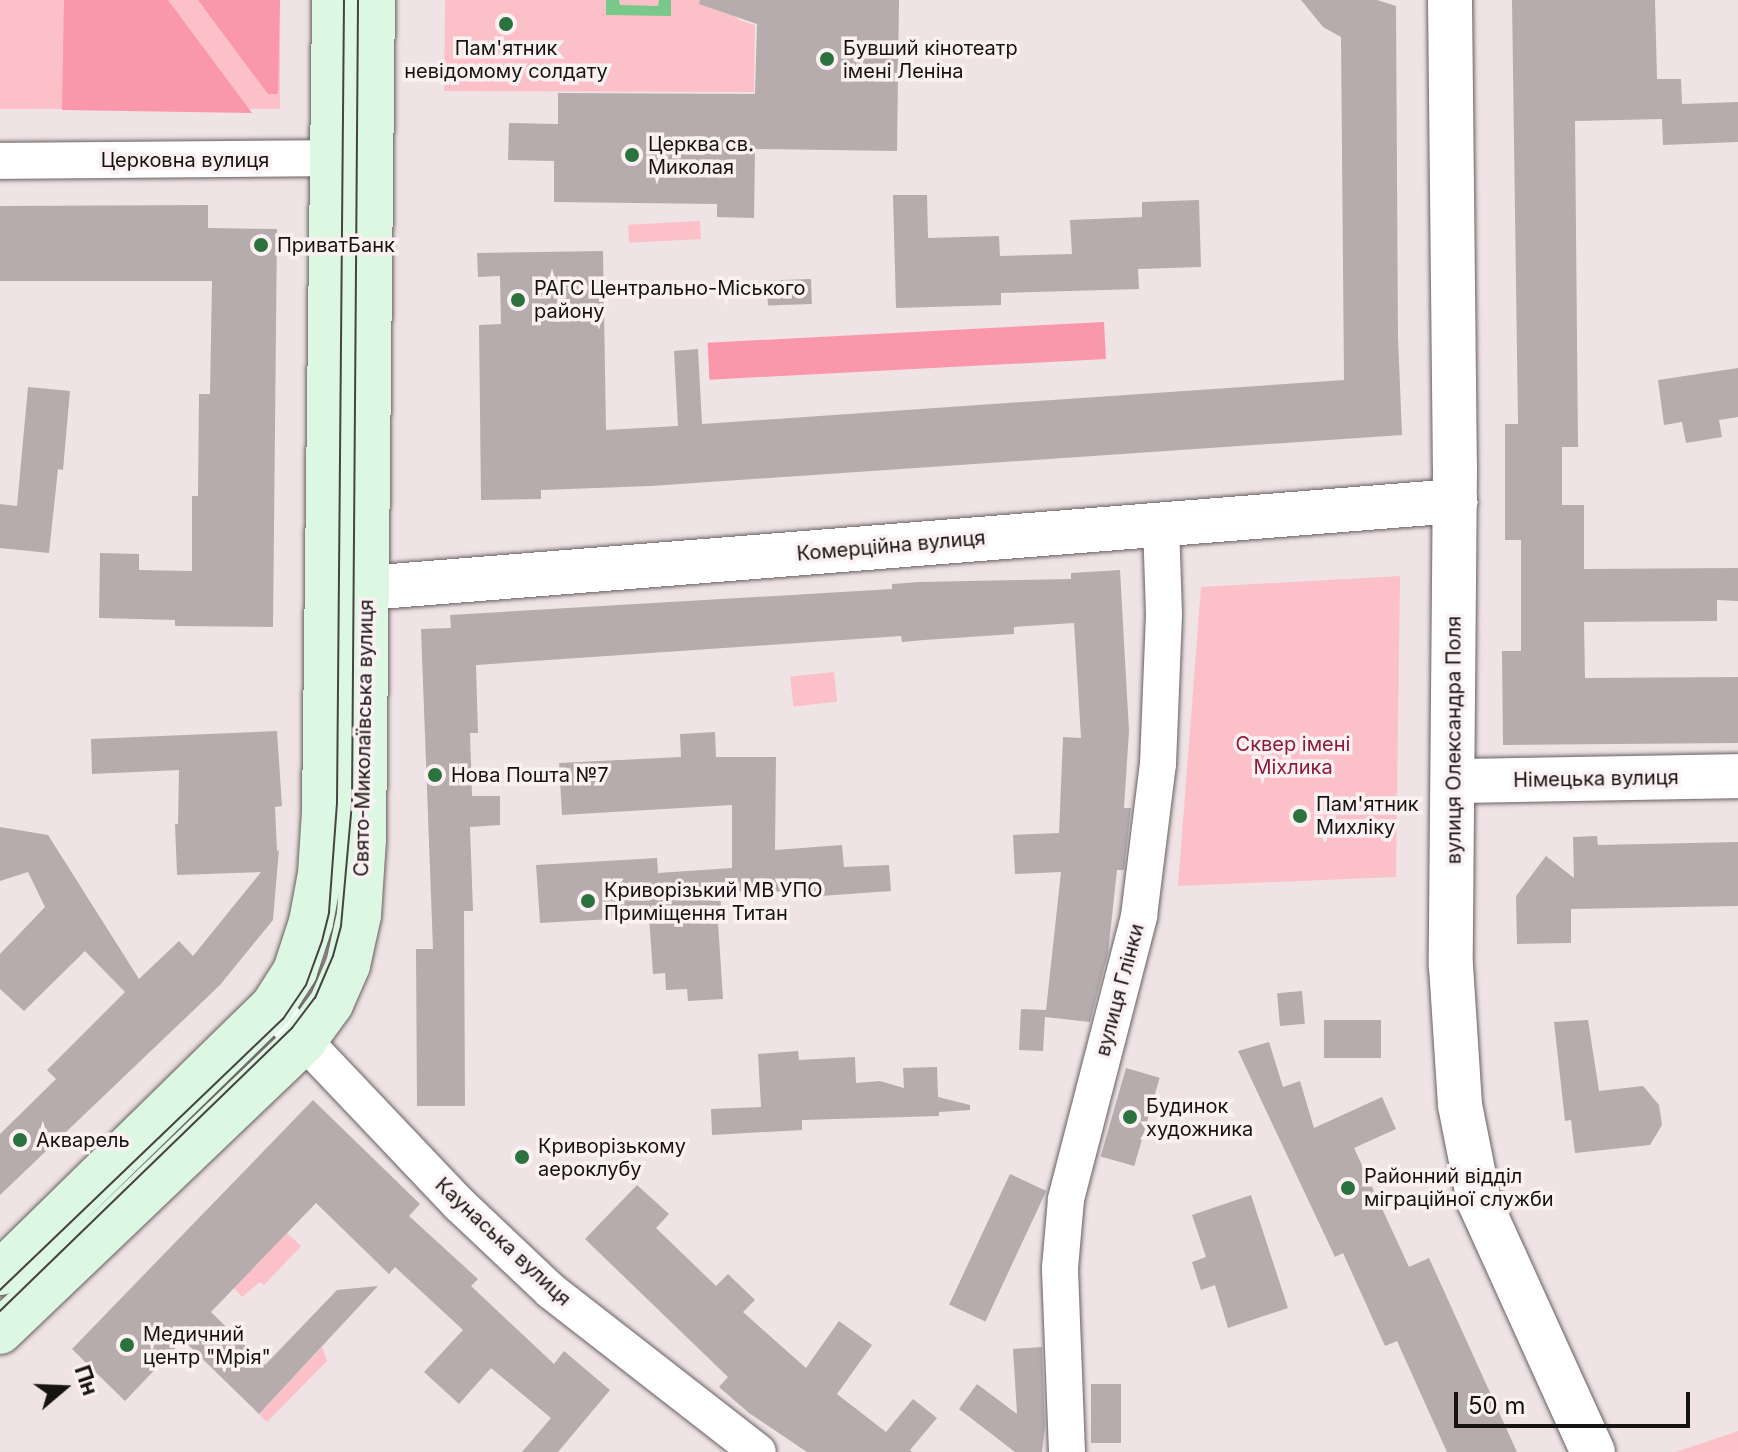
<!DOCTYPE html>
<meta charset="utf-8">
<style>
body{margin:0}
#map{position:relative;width:1738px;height:1452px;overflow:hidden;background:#efe3e5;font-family:Inter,sans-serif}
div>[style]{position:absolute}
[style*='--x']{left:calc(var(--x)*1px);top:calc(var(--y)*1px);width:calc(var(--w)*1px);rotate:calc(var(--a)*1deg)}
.green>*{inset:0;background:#fcc0c9;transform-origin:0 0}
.forest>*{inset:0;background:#fa97aa;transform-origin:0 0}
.water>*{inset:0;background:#77c889}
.building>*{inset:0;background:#b6acad;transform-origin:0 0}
.roads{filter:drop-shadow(0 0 2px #685f60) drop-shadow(0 0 2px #685f60)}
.minor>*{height:36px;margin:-18px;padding:0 18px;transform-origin:18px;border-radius:18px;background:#fff}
.tertiary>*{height:44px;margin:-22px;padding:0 22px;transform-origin:22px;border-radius:22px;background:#fff}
.secondary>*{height:44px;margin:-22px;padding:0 22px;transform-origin:22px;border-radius:22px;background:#dcf8e2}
.tram>*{height:2px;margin:-1px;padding:0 1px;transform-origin:1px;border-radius:1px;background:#484343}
.dots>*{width:22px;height:22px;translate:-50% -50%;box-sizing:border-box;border:4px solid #fcf1f2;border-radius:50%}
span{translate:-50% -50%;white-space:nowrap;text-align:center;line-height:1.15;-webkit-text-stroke:7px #fcf1f2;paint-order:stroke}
.poi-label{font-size:20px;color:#161313}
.left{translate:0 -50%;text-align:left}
.street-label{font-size:20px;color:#161313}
.park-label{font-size:20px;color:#8c193e}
.north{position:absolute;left:24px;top:1348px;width:80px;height:80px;-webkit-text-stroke:6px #fcf1f2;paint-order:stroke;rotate:71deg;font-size:22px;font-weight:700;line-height:32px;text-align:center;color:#161313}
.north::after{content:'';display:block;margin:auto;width:28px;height:36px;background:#161313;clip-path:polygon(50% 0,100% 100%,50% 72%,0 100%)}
.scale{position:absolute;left:1454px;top:1392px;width:236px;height:36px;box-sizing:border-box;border:4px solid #161313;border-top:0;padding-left:10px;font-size:24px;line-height:28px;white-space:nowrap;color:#161313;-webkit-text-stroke:6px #fcf1f2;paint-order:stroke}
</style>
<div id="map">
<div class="green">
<i style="left:0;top:0;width:280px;height:109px"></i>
<i style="clip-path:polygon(445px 0,728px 0,731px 12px,739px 20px,755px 25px,754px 92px,444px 91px)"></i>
<i style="left:700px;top:221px;width:18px;height:72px;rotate:87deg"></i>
<i style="clip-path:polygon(1400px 576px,1396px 877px,1178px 886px,1201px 587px)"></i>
<i style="left:834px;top:672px;width:30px;height:44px;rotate:84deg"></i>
<i style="clip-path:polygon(287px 1233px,301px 1246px,264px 1285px,260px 1282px,242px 1297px,234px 1288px)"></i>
<i style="clip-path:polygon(322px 1347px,327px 1361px,267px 1422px,259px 1414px)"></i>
<i style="clip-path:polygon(1738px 1431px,1738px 1452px,1676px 1452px)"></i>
</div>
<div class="forest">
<i style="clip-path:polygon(64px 0,168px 0,252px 113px,62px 110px)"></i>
<i style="clip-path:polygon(198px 0,280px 0,278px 94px,268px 94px)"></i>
<i style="left:1104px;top:322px;width:37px;height:397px;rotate:87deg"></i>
</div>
<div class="water">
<i style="clip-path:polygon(606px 0,619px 0,620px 5px,658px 6px,659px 0,671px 0,671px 16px,606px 15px)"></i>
</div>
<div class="building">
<i style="clip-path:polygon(700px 0,899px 0,897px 151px,755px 149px,754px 218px,717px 217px,717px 204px,554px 202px,554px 161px,508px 160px,509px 123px,558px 124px,558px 93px,755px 94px,757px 24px,699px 4px)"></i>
<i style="clip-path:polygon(1301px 0,1377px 0,1396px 6px,1398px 337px,1402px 435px,651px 486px,541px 490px,541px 499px,481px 500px,479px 325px,501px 324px,500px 276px,478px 277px,477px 253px,603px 251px,606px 430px,678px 426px,674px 351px,698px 349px,702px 424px,1344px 380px,1341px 37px,1323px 27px)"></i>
<i style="clip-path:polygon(1512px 0,1655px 0,1657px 79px,1681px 79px,1682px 104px,1738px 102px,1738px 142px,1663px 145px,1662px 119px,1575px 121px,1578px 447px,1562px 447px,1562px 505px,1584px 505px,1584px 569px,1738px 568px,1738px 601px,1717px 600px,1717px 621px,1584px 622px,1585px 678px,1738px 677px,1738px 743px,1503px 745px,1502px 651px,1521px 651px,1521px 540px,1505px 540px,1505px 424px,1518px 424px)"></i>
<i style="clip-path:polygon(893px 195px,927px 195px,928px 238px,999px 236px,1000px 256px,1072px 254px,1070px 220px,1142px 217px,1142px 202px,1199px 200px,1201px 267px,1138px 269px,1139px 289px,1001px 293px,1001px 305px,896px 308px)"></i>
<i style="clip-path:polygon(208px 205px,208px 228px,277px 229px,273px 627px,175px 626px,175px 620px,99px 618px,100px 553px,139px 554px,139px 570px,192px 571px,192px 496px,198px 496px,199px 394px,210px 394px,212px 281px,0 281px,0 206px)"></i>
<i style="left:811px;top:279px;width:25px;height:44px;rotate:88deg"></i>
<i style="clip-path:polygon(1738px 368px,1738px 417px,1719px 420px,1722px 437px,1686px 443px,1682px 422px,1664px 425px,1658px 380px)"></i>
<i style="clip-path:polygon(28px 387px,70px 391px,63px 470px,58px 469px,49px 553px,0 548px,0 504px,17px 506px)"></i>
<i style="clip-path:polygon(1120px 570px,1129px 731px,1124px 808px,1131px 808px,1124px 870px,1117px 870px,1108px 953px,1090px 1022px,1045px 1017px,1043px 1051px,1019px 1050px,1021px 1009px,1046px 1010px,1061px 872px,1015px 874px,1013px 835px,1059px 833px,1063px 737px,1081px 738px,1074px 623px,1014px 627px,1014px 634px,924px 640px,902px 642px,901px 636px,476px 665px,478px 733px,470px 733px,472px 796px,500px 796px,500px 825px,470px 827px,473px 911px,464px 911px,465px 1106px,417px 1106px,416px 949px,433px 949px,421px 629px,451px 628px,450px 615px,892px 589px,892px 584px,920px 582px,1071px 579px,1071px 573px)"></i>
<i style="clip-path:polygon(277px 731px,282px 806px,275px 807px,277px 852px,279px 849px,273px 920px,220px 985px,0 1195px,0 1134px,56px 1079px,47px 1070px,125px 992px,85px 951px,24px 1011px,0 989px,0 954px,45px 907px,28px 872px,0 881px,0 827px,48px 835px,139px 979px,179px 941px,193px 956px,261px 872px,177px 875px,175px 824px,178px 824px,179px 770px,92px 774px,91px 739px)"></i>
<i style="clip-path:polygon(715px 732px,716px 757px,776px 757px,775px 850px,842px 845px,844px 867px,889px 865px,891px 891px,821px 896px,821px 892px,720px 891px,721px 907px,717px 907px,723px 999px,688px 1001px,687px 989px,666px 990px,665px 973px,653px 974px,649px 917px,540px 923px,536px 865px,657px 858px,658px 873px,732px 868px,732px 805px,562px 815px,559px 763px,681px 757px,680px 734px)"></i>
<i style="clip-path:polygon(1597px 836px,1598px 845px,1738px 842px,1738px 906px,1571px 909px,1571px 943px,1517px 944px,1516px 896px,1546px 856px,1574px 878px,1573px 837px)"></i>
<i style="left:1302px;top:991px;width:33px;height:25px;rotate:85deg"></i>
<i style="left:1324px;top:1020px;width:57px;height:38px"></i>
<i style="clip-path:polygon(1588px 1020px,1599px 1091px,1643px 1086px,1659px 1105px,1662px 1125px,1650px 1145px,1575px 1153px,1571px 1120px,1565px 1121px,1554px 1022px)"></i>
<i style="clip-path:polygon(1269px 1042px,1283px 1087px,1300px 1081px,1314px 1128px,1382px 1097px,1396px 1129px,1354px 1148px,1409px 1267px,1429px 1258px,1517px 1452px,1447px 1452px,1397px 1341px,1385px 1346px,1343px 1253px,1335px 1257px,1238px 1051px)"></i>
<i style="clip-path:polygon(798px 1051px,799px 1060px,855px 1057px,856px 1083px,880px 1081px,904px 1088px,903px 1068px,937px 1067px,938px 1097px,970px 1105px,970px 1110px,939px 1112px,939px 1116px,802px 1120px,802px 1130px,712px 1135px,711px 1109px,761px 1107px,758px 1054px)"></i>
<i style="left:1126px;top:1068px;width:35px;height:92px;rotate:16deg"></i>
<i style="clip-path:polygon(313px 1100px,420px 1204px,409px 1216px,478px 1279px,471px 1286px,554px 1364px,564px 1351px,610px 1390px,558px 1452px,522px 1452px,551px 1418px,491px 1368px,459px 1404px,424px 1372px,463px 1330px,395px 1267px,389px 1274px,316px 1203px,211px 1312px,265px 1365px,337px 1290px,378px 1286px,259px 1414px,183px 1340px,125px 1401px,72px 1349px)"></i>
<i style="left:1010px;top:1174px;width:40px;height:144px;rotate:25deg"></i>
<i style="clip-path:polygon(637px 1185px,669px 1214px,656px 1228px,716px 1286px,728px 1274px,755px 1300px,743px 1312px,806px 1368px,839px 1321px,872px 1345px,837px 1394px,886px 1432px,913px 1399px,937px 1418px,910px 1450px,912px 1452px,807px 1452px,749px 1413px,719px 1387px,728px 1377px,585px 1239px)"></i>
<i style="clip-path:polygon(1251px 1195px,1288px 1308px,1228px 1328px,1215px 1285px,1201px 1290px,1192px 1262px,1206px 1257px,1192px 1215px)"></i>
<i style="clip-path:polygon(1042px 1347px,1045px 1427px,1042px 1452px,1015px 1452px,959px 1409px,977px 1384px,1017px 1414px,1013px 1349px)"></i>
<i style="left:1121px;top:1384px;width:59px;height:30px;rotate:90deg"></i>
</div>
<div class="roads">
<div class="minor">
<i style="--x:0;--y:161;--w:357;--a:-0.5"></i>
<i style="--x:272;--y:1007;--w:273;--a:46.5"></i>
<i style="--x:460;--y:1205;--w:125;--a:43.4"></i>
<i style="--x:551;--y:1291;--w:262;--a:37.9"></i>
<i style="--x:1067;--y:1452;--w:184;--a:-92.2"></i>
<i style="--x:1060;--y:1268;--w:69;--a:-85"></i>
<i style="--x:1066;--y:1199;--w:292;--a:-75.5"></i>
<i style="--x:1139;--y:916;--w:153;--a:-82.9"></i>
<i style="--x:1158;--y:764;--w:150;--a:-87.7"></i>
<i style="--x:1164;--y:614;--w:90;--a:-91.9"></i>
</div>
<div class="tertiary">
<i style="--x:1450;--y:0;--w:467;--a:89.4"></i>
<i style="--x:1455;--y:467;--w:499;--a:90.5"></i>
<i style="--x:1451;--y:966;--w:139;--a:86.3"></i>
<i style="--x:1460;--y:1105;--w:98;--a:78.8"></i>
<i style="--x:1479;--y:1201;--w:276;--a:65.6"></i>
<i style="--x:329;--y:591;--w:1130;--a:-4.57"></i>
<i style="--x:1454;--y:781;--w:284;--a:-1"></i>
</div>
<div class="secondary">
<i style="--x:0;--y:1273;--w:380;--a:-44.4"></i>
<i style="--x:272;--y:1007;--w:43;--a:-57.4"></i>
<i style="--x:295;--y:971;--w:52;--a:-71.9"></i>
<i style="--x:311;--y:922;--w:49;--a:-79.4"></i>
<i style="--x:320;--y:874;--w:62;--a:-86.3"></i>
<i style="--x:324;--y:812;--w:812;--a:-89.29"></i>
<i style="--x:0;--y:1332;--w:421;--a:-43.7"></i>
<i style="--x:304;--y:1041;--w:46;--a:-53.9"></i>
<i style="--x:331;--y:1004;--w:43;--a:-66.4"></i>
<i style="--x:348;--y:965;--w:51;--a:-77.6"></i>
<i style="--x:359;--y:915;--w:76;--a:-86.2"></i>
<i style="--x:364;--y:839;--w:839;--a:-89.39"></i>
</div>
</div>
<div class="tram">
<i style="--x:0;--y:1290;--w:392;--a:-43.8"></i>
<i style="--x:283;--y:1019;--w:41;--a:-55.9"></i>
<i style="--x:306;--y:985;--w:47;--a:-70"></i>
<i style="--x:322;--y:941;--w:30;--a:-76"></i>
<i style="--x:329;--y:912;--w:110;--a:-85.8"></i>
<i style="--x:337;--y:802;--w:802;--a:-89.5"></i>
<i style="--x:0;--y:1311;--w:407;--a:-44.1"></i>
<i style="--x:292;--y:1028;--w:38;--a:-53"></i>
<i style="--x:315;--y:998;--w:46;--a:-66.8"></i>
<i style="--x:333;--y:956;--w:31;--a:-75"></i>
<i style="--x:341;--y:926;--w:124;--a:-84.9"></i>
<i style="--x:352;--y:802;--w:802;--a:-89.57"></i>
</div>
<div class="dots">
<i style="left:506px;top:24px;background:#2b723f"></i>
<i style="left:827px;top:59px;background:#2b723f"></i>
<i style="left:632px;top:155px;background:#2b723f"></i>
<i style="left:261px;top:245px;background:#2b723f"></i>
<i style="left:518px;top:300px;background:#2b723f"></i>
<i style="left:435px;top:775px;background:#2b723f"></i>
<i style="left:1300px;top:816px;background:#2b723f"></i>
<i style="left:588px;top:901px;background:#2b723f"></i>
<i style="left:1130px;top:1117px;background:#2b723f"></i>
<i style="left:20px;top:1140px;background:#2b723f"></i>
<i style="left:522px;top:1157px;background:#2b723f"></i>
<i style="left:1348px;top:1188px;background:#2b723f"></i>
<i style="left:127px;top:1345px;background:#2b723f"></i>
</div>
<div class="poi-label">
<span style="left:506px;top:60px">Пам'ятник<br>невідомому солдату</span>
<span class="left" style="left:843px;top:60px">Бувший кінотеатр<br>імені Леніна</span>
<span class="left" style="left:648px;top:156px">Церква св.<br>Миколая</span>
<span class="left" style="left:277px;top:245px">ПриватБанк</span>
<span class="left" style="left:534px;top:300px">РАГС Центрально-Міського<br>району</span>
<span class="left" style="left:451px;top:775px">Нова Пошта №7</span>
<span class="left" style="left:1316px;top:816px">Пам'ятник<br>Михліку</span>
<span class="left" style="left:604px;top:902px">Криворізький МВ УПО<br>Приміщення Титан</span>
<span class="left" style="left:1146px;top:1118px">Будинок<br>художника</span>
<span class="left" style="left:36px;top:1140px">Акварель</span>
<span class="left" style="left:538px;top:1158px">Криворізькому<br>аероклубу</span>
<span class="left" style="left:1364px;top:1188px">Районний вiддiл<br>мiграцiйної служби</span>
<span class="left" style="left:143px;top:1346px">Медичний<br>центр "Мрія"</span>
</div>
<div class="street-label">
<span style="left:185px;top:160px">Церковна вулиця</span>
<span style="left:891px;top:546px;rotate:-5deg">Комерційна вулиця</span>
<span style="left:364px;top:738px;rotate:-89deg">Свято-Миколаївська вулиця</span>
<span style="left:1454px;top:740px;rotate:-90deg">вулиця Олександра Поля</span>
<span style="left:1596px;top:779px;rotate:-1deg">Німецька вулиця</span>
<span style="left:1120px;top:990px;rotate:-75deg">вулиця Глінки</span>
<span style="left:503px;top:1242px;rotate:43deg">Каунаська вулиця</span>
</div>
<div class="park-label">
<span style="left:1293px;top:756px">Сквер імені<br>Міхлика</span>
</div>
<div class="north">Пн</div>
<div class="scale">50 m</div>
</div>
